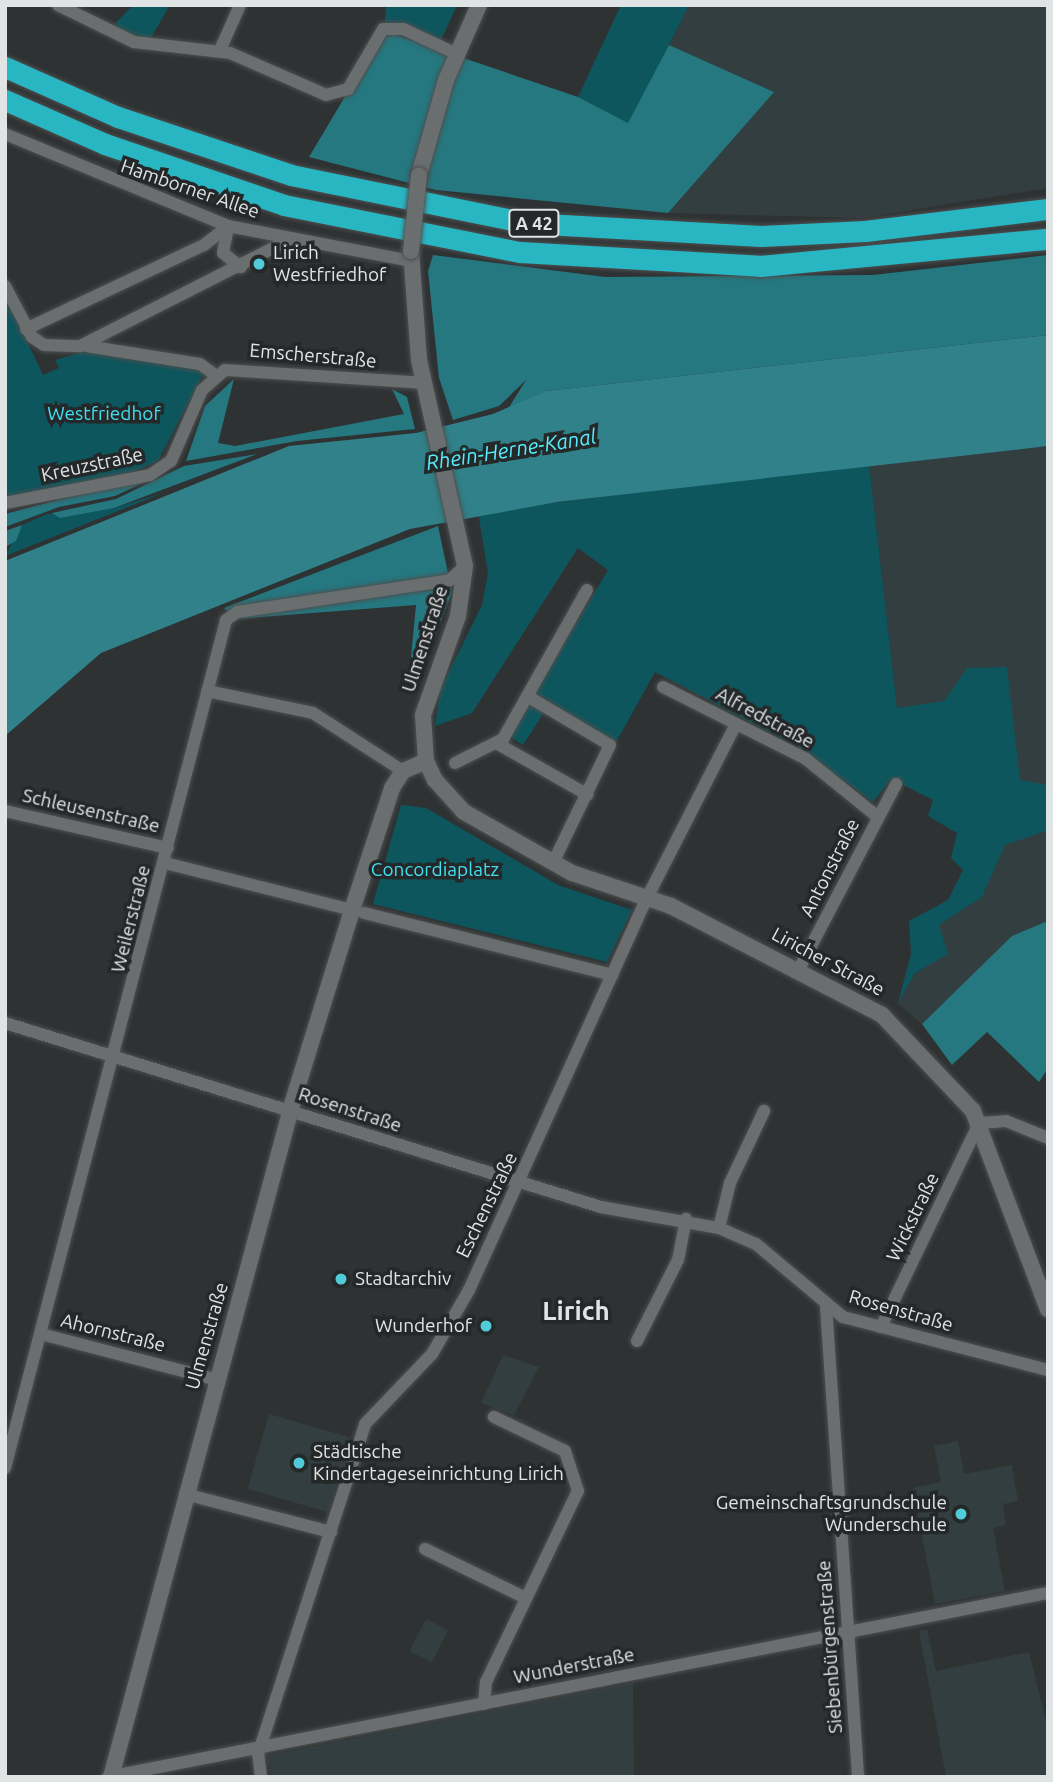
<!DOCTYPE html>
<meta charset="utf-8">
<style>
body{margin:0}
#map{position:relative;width:1053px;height:1782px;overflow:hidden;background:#2f3233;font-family:Ubuntu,sans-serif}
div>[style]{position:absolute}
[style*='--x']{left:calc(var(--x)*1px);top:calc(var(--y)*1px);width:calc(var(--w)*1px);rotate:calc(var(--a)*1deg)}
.built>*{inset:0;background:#333e40;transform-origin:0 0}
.green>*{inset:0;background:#0d565d}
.forest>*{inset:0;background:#257880}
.water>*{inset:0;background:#308189}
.roads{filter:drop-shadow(0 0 2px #4c4f4f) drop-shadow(0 0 2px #4c4f4f)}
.minor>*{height:12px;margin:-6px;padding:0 6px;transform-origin:6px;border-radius:6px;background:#6b6e6f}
.tertiary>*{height:16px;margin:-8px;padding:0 8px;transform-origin:8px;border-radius:8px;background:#6b6e6f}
.motorway>*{height:21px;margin:-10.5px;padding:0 10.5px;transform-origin:10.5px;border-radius:10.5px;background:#29b6c3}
.bridges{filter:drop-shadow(0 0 2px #4c4f4f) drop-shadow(0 0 2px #4c4f4f)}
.tertiary-bridge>*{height:16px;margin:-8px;padding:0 8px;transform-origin:8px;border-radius:8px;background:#6b6e6f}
.dots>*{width:19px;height:19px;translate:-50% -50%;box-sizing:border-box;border:4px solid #252829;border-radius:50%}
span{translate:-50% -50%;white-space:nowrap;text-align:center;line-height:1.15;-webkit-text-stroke:7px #252829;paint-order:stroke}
.shield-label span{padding:2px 5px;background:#252829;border:2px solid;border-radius:5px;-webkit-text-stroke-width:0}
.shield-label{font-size:18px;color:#e1e4e4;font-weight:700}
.street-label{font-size:19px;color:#e1e4e4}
.poi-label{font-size:19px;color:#e1e4e4}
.left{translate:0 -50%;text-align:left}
.right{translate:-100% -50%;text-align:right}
.park-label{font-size:19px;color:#41dfef}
.water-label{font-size:21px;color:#55edfd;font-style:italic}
.district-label{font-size:26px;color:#e1e4e4;font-weight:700}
.frame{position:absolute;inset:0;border:7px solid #e1e4e4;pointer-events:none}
</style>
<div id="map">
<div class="built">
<i style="clip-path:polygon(689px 5px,1048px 5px,1048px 188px,863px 218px,668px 213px,774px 92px,669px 45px)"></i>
<i style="clip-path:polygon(1048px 446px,1048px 921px,1012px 937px,922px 1024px,898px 1003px,915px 973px,947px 953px,928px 918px,975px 876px,944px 701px,897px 709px,869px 464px)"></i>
<i style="clip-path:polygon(503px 1355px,539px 1367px,514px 1415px,481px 1403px)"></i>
<i style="left:269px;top:1414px;width:84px;height:78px;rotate:16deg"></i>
<i style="clip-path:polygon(958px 1441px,964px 1474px,1012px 1465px,1018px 1501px,1003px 1504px,1006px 1525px,993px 1528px,1005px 1591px,935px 1604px,913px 1488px,941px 1482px,934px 1446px)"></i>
<i style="left:426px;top:1619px;width:25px;height:36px;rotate:27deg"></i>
<i style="clip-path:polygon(927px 1629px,936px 1671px,1029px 1652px,1048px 1728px,1048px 1777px,946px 1777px,919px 1631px)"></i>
<i style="clip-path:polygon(633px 1683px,634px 1777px,271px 1777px,267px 1756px)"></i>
</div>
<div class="green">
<i style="clip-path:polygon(133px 5px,170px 5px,149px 41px,113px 26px)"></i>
<i style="clip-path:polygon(386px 5px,457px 5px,437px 49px,384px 31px)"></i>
<i style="clip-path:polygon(621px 5px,689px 5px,629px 124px,578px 97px)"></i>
<i style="clip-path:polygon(5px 295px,43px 375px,59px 368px,55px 360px,89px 350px,206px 369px,158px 461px,131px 473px,5px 499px)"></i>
<i style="clip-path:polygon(869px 464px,897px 708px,944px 701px,967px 668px,1007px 667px,1020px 780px,1048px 785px,1048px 830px,1005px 845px,982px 897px,939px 925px,948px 954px,915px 973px,898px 1003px,911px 954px,909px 921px,948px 900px,963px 870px,951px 858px,957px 833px,928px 816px,933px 800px,891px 779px,873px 802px,798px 747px,655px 672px,615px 744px,547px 708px,523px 745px,509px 736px,608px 570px,578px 548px,472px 713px,435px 726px,440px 690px,482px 605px,488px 573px,478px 512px)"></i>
<i style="clip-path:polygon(163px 493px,88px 523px,5px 556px,22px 525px,47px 514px,114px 508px)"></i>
<i style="clip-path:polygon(401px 805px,426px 808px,558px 885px,632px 910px,607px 962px,373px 904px)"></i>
</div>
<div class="forest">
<i style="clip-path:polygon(384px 31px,578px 97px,628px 123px,669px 45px,774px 92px,668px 213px,436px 190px,309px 157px)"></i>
<i style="clip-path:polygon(433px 255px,605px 277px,873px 275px,1048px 255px,1048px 335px,546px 391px,508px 409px,526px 380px,499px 406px,453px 420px,439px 378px,428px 271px)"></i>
<i style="clip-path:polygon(234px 379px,218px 443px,235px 446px,404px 414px,392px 389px,407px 397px,415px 429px,297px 441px,186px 461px,205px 406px)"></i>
<i style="clip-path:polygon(257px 454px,114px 508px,60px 518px,52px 513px,116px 499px,184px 466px)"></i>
<i style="clip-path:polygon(168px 471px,115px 496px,59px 507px,5px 527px,5px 514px)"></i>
<i style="clip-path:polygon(22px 525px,16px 541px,5px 547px,5px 531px)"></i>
<i style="clip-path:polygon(438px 526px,452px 592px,426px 660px,411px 657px,416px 605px,236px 619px,224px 608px)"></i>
<i style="clip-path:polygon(1048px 921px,1048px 1068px,1039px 1082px,987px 1032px,952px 1065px,922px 1024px,1012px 936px)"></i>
</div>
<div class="water">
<i style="clip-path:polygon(1048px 335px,1048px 446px,557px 502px,410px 529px,101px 653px,5px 736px,5px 561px,289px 446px,416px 433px,493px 414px,546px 391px)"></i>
</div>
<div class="roads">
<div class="minor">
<i style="--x:58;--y:5;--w:85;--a:26"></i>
<i style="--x:134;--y:42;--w:97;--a:6.5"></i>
<i style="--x:230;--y:53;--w:105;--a:23.6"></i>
<i style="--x:326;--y:95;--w:23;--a:-15"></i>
<i style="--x:348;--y:89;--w:69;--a:-59.7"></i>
<i style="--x:383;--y:29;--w:20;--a:0"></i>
<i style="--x:403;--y:29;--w:60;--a:24.8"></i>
<i style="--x:220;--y:50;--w:49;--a:-66"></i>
<i style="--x:5;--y:134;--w:241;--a:22.4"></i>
<i style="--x:228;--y:226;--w:186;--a:10.8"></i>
<i style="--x:228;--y:227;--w:26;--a:101"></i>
<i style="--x:223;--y:253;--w:23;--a:38"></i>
<i style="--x:5;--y:286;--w:58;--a:62.1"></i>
<i style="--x:32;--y:337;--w:14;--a:34"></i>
<i style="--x:44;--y:345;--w:36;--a:2"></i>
<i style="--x:80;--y:346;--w:234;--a:-26.9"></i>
<i style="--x:26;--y:329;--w:197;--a:-25.3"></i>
<i style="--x:204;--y:245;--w:31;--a:-38"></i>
<i style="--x:86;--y:346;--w:115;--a:9"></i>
<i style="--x:200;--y:364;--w:19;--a:36"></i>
<i style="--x:5;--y:503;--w:148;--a:-10.9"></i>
<i style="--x:150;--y:475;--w:25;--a:-34"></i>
<i style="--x:171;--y:461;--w:77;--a:-66.4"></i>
<i style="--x:202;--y:390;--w:30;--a:-41"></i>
<i style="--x:225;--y:370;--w:199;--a:3.7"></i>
<i style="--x:663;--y:687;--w:160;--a:26.7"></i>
<i style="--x:806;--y:759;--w:92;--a:38.9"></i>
<i style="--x:207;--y:691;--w:108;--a:11.7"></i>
<i style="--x:313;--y:713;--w:107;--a:32.8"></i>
<i style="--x:527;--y:696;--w:96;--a:30.6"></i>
<i style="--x:610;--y:745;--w:131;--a:115.8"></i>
<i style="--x:498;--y:744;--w:103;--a:29.5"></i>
<i style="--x:455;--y:763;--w:54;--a:-26.6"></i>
<i style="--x:503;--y:739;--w:171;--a:-60.6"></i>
<i style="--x:5;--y:811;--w:167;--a:12.8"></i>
<i style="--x:165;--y:863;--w:193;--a:14.1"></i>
<i style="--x:364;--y:913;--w:256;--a:14"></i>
<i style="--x:799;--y:969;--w:209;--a:-62.3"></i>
<i style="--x:5;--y:1023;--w:624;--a:17.16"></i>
<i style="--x:601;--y:1207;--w:120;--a:10.1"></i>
<i style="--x:719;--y:1228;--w:40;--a:23.4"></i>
<i style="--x:756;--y:1244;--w:114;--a:40"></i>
<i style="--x:843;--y:1317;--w:212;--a:14.5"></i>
<i style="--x:719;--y:1228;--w:46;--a:-76.3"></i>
<i style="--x:730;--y:1183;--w:80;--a:-64.7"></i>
<i style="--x:826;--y:1306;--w:472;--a:86.1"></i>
<i style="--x:881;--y:1327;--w:226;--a:-64.3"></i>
<i style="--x:979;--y:1123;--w:27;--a:-4"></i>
<i style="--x:1006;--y:1121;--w:45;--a:22"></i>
<i style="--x:41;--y:1334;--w:182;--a:14.6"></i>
<i style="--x:637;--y:1341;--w:91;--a:-63.2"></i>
<i style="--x:678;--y:1260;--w:42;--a:-79"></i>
<i style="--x:5;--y:1468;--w:876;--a:-75.39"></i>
<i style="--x:226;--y:620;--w:14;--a:-36"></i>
<i style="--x:237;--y:612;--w:215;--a:-8.5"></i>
<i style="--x:450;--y:580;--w:21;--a:-43"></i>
<i style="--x:185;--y:1494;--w:151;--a:14.6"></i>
<i style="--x:425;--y:1549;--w:112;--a:25.9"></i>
<i style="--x:484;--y:1704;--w:22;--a:-85"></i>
<i style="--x:486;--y:1682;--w:212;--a:-64.3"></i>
<i style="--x:578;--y:1491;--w:42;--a:-108"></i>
<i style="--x:565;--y:1451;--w:79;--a:-154.4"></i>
<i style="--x:108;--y:1777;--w:958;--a:-11.08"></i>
<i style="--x:261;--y:1777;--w:23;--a:-97"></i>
<i style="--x:258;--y:1754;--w:347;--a:-72"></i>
<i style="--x:365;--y:1424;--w:97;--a:-46.3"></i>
<i style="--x:432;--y:1354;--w:74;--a:-60"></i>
<i style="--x:469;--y:1290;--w:431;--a:-65.6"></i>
<i style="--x:647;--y:898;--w:195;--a:-62.9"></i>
</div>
<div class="tertiary">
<i style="--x:419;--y:175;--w:99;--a:-74.1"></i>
<i style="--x:446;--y:80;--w:82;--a:-66.3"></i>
<i style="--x:411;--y:251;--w:109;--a:85.8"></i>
<i style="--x:419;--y:360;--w:211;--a:77.4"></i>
<i style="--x:465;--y:566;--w:50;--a:98"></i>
<i style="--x:458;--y:616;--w:105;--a:109.5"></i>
<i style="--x:423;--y:715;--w:46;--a:86.3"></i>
<i style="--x:426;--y:761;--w:21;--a:65"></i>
<i style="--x:435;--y:780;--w:43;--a:47.8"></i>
<i style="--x:464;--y:812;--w:124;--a:29.5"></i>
<i style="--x:572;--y:873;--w:104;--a:18.4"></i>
<i style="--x:671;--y:906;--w:237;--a:27.3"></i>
<i style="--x:882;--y:1015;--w:132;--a:46.5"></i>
<i style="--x:973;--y:1111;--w:212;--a:69.3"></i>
<i style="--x:111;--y:1777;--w:700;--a:-74.93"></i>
<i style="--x:293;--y:1101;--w:200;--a:-72.8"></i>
<i style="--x:352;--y:910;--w:128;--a:-71.8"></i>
<i style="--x:392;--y:788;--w:20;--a:-57"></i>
<i style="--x:403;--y:771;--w:25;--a:-23"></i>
</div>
<div class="motorway">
<i style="--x:5;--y:67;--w:124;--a:23.9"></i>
<i style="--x:118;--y:117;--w:182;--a:18.5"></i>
<i style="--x:291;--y:175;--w:241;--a:11.5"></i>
<i style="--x:527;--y:223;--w:234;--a:3.2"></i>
<i style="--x:761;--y:236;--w:104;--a:-2.8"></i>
<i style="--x:865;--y:231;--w:184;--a:-6.9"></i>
<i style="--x:5;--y:100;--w:109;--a:23.7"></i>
<i style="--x:105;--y:144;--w:189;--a:18.8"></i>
<i style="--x:284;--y:205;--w:241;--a:11.3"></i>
<i style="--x:520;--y:252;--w:240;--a:3.3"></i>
<i style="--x:760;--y:266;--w:289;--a:-5.4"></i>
</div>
</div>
<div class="bridges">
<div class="tertiary-bridge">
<i style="--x:411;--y:251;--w:76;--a:-84"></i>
</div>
</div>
<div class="dots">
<i style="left:259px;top:264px;background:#52cbd8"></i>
<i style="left:341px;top:1279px;background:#52cbd8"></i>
<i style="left:486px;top:1326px;background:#52cbd8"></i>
<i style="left:299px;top:1463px;background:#52cbd8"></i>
<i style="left:961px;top:1514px;background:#52cbd8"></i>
</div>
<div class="shield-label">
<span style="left:534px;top:223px">A 42</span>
</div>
<div class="street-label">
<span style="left:190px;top:189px;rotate:19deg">Hamborner Allee</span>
<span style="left:313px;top:356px;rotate:5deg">Emscherstraße</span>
<span style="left:92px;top:465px;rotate:-12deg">Kreuzstraße</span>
<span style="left:425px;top:639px;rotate:-72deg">Ulmenstraße</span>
<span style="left:765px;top:718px;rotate:28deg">Alfredstraße</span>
<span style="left:91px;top:811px;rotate:13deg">Schleusenstraße</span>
<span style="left:830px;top:868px;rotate:-63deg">Antonstraße</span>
<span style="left:131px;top:919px;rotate:-76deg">Weilerstraße</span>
<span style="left:828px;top:962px;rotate:28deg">Liricher Straße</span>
<span style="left:350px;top:1110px;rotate:18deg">Rosenstraße</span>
<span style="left:487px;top:1205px;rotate:-64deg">Eschenstraße</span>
<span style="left:913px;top:1217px;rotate:-64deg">Wickstraße</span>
<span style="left:901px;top:1311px;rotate:16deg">Rosenstraße</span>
<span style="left:113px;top:1333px;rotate:14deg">Ahornstraße</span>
<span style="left:207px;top:1336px;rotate:-74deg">Ulmenstraße</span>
<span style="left:830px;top:1647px;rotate:-94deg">Siebenbürgenstraße</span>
<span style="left:574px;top:1666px;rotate:-11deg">Wunderstraße</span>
</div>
<div class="poi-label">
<span class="left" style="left:273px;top:264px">Lirich<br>Westfriedhof</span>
<span class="left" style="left:355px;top:1279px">Stadtarchiv</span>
<span class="right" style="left:472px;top:1326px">Wunderhof</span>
<span class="left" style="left:313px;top:1463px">Städtische<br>Kindertageseinrichtung Lirich</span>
<span class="right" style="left:947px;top:1514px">Gemeinschaftsgrundschule<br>Wunderschule</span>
</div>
<div class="park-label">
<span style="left:104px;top:414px">Westfriedhof</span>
<span style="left:435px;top:870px">Concordiaplatz</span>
</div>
<div class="water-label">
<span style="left:511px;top:449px;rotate:-9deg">Rhein-Herne-Kanal</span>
</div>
<div class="district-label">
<span style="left:576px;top:1311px">Lirich</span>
</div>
<div class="frame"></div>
</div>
